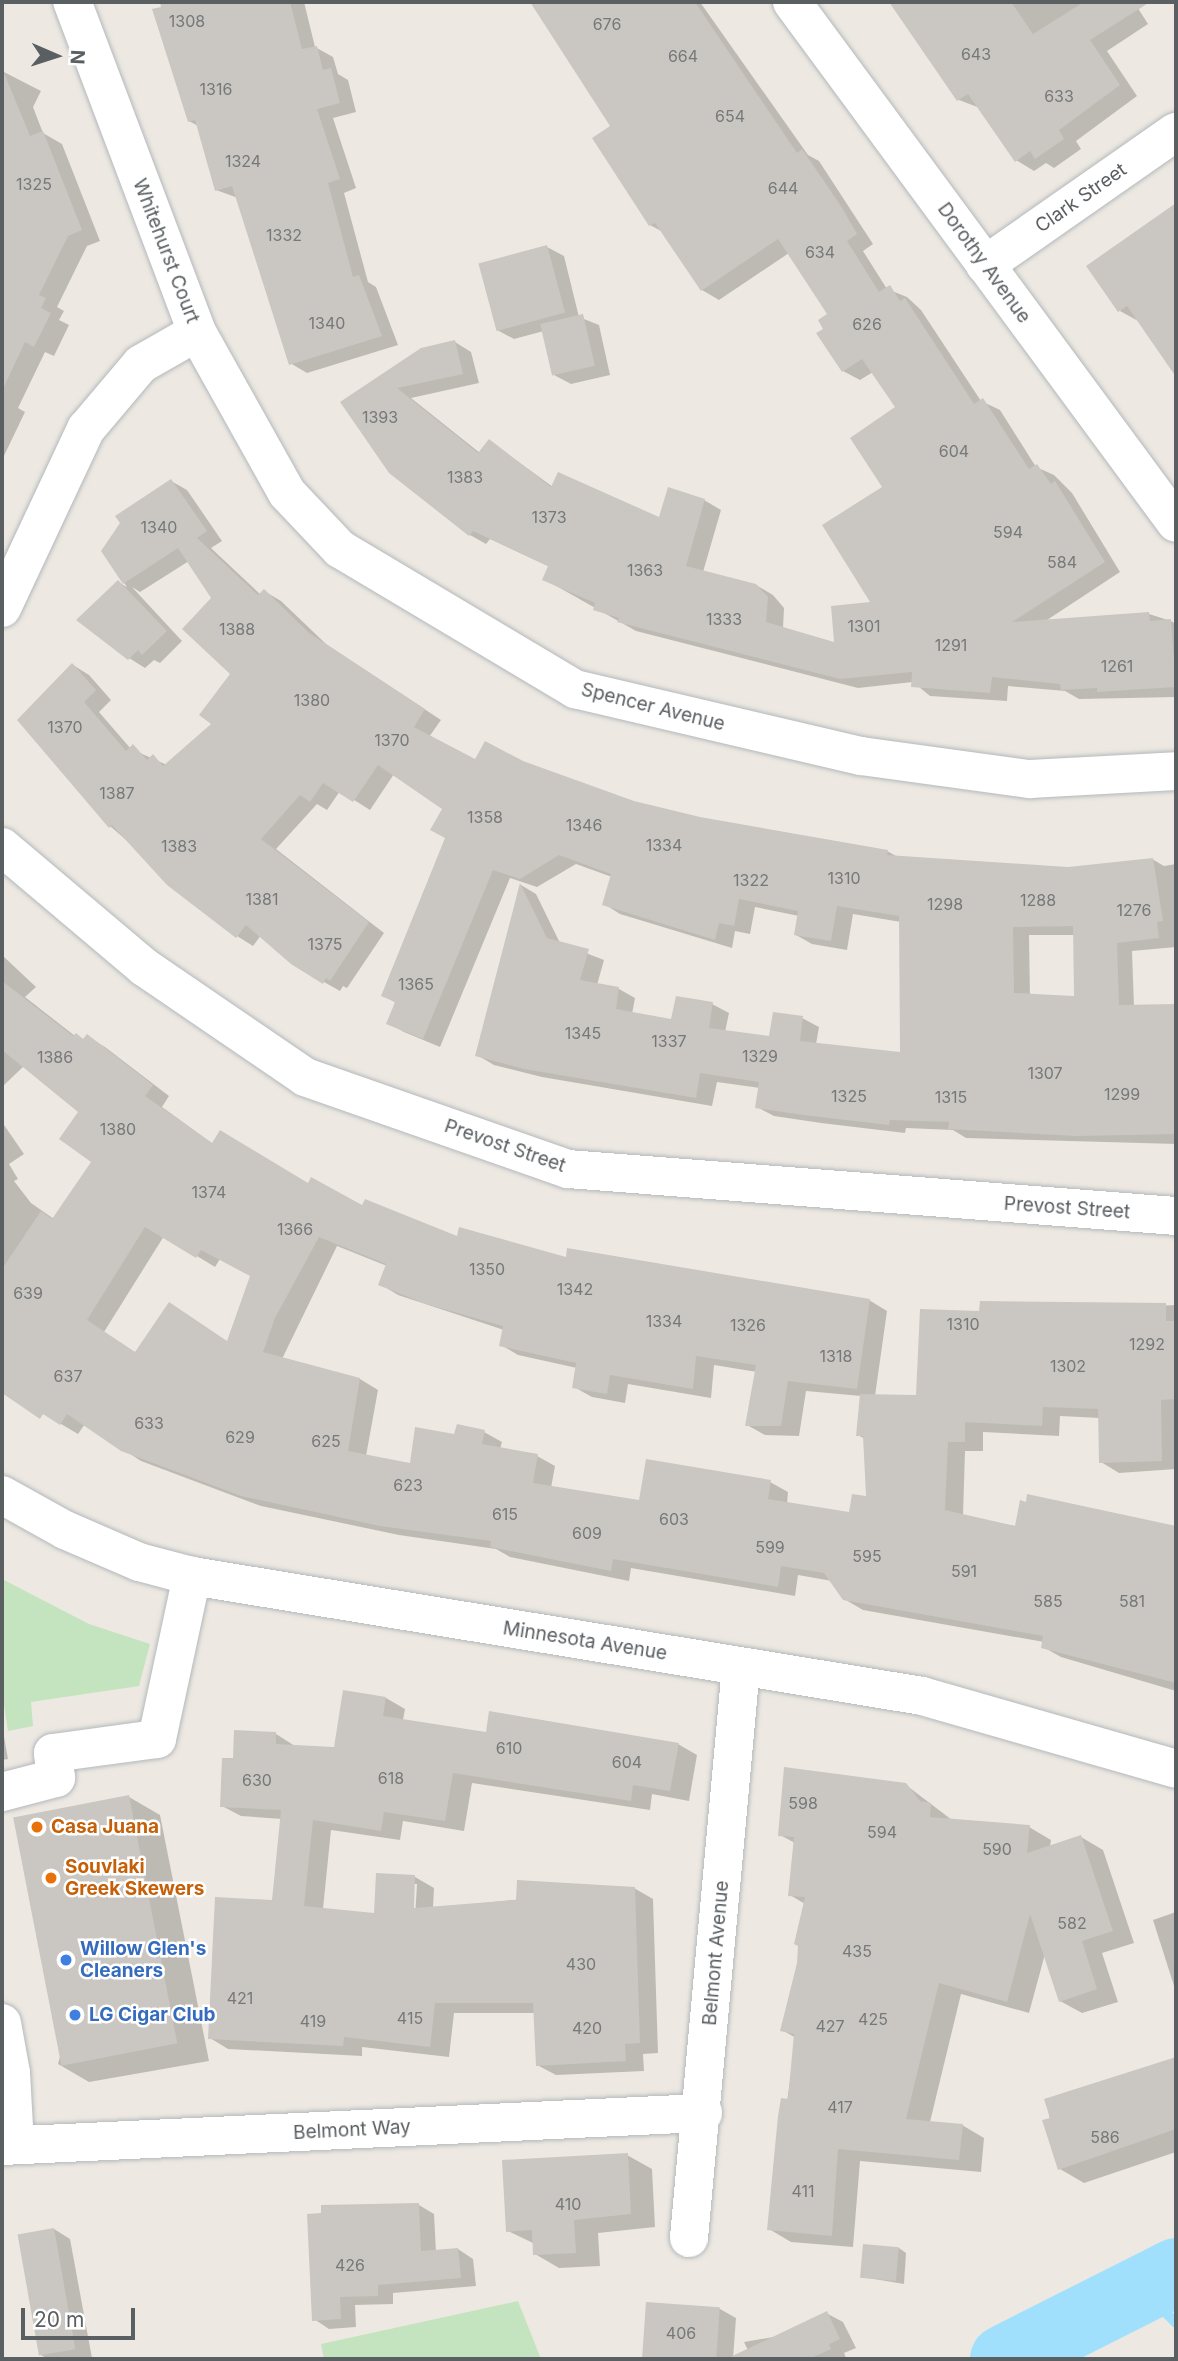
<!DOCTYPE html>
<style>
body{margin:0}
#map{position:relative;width:1178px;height:2361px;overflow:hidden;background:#ede9e2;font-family:Inter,sans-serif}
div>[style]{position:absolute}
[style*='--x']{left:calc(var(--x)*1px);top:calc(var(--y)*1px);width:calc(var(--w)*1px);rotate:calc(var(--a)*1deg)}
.green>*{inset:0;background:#c3e4be}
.shadow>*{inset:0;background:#0003}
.stream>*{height:10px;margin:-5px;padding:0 5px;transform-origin:5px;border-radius:5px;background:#a1e0fd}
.river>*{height:68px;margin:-34px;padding:0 34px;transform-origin:34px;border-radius:34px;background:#a1e0fd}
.building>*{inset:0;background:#cac6c1;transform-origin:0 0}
.roads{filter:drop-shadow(0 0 2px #b4b8bc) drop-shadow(0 0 2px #b4b8bc)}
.minor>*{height:38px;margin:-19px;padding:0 19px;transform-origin:19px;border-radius:19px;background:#fff}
.dots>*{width:19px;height:19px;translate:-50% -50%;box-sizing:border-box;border:4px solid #fff;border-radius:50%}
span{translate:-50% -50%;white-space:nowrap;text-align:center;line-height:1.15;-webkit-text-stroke:5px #fff;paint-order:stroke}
.number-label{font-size:16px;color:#76797a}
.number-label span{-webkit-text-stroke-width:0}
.street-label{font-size:19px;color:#5a5f62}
.food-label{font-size:19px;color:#c56008;font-weight:700}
.left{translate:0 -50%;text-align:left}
.shop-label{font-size:19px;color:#366cbe;font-weight:700}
.frame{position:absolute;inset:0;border:4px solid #5a5f62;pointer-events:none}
.north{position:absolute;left:21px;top:21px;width:70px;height:70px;-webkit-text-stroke:5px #fff;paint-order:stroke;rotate:93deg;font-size:19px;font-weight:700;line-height:28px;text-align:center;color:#5a5f62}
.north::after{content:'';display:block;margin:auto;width:24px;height:32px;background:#5a5f62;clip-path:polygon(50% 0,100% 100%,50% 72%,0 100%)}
.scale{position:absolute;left:21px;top:2308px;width:114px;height:32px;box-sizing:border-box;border:4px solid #5a5f62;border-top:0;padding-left:9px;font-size:21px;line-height:24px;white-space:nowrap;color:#5a5f62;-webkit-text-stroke:5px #fff;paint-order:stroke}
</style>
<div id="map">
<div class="green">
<i style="clip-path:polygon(2px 1579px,89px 1624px,150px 1644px,139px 1686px,31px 1702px,33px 1726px,8px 1731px,2px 1691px)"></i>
<i style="clip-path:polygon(518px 2301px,541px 2359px,324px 2359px,321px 2344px)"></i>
</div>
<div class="shadow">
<i style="clip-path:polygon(162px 2px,304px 2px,315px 47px,333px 57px,338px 74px,348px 80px,356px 112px,333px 118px,356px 188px,344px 193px,368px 282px,376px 287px,398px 345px,307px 373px,290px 363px,238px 198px,216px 190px,198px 126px,189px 121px)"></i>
<i style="clip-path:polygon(532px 2px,700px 2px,808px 155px,819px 161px,873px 244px,863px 251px,887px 289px,907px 297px,921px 310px,981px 401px,1000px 410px,1036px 467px,1054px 475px,1072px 493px,1120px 572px,1044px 622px,1149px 614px,1171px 621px,1176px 624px,1176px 697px,1079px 699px,1065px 691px,1008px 686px,1007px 701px,930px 696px,913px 682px,858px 688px,636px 631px,544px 579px,550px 567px,490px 539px,486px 544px,470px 535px,343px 402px,455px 342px,471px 352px,479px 383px,411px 398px,480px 453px,490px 441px,553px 487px,660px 519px,704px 500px,721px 510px,703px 572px,756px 585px,773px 595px,784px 608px,783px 629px,836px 645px,873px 604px,898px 408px,873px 372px,860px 380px,843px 371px,826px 329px,829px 314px,789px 253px,719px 300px,702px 290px,663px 232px,650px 225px,613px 126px)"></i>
<i style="clip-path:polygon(892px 2px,1134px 2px,1148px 24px,1107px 51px,1137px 96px,1076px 141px,1081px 149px,1054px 168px,1046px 163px,1034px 171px,1016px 160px,980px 108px,959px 100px)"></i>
<i style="clip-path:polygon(2px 71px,41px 91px,33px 107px,43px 133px,62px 144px,100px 241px,87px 246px,57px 307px,64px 311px,59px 320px,69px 325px,54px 356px,45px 352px,18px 408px,25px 412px,2px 460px)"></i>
<i style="clip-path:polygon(1169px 210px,1176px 214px,1176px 374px,1140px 322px,1120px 311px)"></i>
<i style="clip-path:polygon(547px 247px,564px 256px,579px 317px,599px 325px,610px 375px,571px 384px,554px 375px,544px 331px,514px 339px,497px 330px)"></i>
<i style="clip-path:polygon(evenodd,171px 481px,187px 490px,222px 541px,211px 548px,261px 595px,264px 591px,281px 601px,326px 644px,441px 720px,429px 737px,476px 762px,522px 763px,634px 802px,699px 819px,887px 851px,898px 857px,1068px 868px,1152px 859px,1164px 866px,1176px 864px,1176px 947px,1132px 951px,1134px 1006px,1176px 1006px,1176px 1144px,966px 1138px,953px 1130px,906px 1128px,905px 1133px,821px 1123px,774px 1116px,757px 1107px,760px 1088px,717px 1082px,712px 1106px,542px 1077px,494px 1065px,477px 1055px,521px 885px,536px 894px,560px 943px,604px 960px,597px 985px,619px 989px,635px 998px,632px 1014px,672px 1021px,712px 1004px,729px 1013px,725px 1032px,771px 1038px,802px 1018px,819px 1027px,816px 1044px,902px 1054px,901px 922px,853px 914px,847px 950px,812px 944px,796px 935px,799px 916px,755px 907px,750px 934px,735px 931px,732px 948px,620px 914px,604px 904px,612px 877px,576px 864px,537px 887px,510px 878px,440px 1047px,404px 1032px,388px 1023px,396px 1003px,383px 995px,446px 838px,444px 808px,394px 774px,370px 810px,340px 791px,327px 810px,317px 804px,276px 849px,384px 933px,347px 988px,343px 986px,340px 991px,324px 982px,261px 935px,253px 946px,237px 936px,110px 826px,73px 665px,89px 675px,111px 700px,99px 712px,131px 749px,167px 765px,214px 724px,232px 674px,213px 598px,189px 561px,140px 592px,132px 587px,182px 641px,160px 663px,154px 660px,145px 668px,129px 658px,118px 582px,127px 587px,103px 551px,171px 481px,1029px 935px,1075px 935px,1076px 998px,1030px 996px,1029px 935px)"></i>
<i style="clip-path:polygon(evenodd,2px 955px,36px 987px,25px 997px,75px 1036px,85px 1040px,88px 1037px,105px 1047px,169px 1096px,162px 1107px,213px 1144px,363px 1208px,458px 1238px,567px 1259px,869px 1300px,887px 1311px,875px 1396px,917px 1396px,981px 1313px,1176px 1305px,1176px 1469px,1119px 1473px,1101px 1462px,1100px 1418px,1060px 1416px,1059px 1436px,983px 1432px,983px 1451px,965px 1451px,963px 1516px,1176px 1557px,1176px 1691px,1061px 1657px,1043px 1647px,1044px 1642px,863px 1610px,844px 1599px,832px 1581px,798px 1575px,795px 1596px,631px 1568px,629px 1581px,510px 1557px,496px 1549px,399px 1535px,261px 1506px,141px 1461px,85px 1424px,78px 1434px,61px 1424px,2px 1377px,2px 1122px,24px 1154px,9px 1164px,18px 1179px,14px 1181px,31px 1203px,54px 1219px,94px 1161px,80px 1112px,24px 1066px,2px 1087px,2px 955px,164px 1236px,215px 1267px,220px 1259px,252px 1276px,228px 1342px,136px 1353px,104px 1332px,164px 1236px,2px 955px,337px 1246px,387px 1266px,380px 1284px,398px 1295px,504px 1330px,501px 1345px,518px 1355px,577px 1368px,574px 1387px,592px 1397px,625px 1403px,628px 1384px,711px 1398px,714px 1365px,757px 1372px,747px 1425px,765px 1435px,799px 1436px,806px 1391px,861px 1396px,858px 1435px,865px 1439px,868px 1498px,851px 1514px,787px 1504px,788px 1492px,770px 1482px,641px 1502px,551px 1488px,555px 1466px,537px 1456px,500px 1449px,502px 1442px,484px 1432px,456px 1436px,411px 1465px,366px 1456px,378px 1390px,360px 1379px,282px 1359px,337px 1246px)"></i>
<i style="clip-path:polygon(evenodd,386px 1698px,405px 1709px,403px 1720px,488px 1734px,678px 1744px,697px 1755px,689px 1801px,652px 1794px,650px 1810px,472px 1783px,464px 1831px,403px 1821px,400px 1840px,331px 1830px,323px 1909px,375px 1915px,415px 1877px,434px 1888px,433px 1908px,634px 1888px,653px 1899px,658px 2053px,643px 2054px,644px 2071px,556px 2075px,537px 2065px,535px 2013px,454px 2013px,449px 2057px,362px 2047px,362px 2056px,228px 2049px,210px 2038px,273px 1902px,282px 1819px,241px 1816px,222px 1806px,234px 1760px,276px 1734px,295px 1746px,336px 1748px,386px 1698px,413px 1884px,417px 1884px,415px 1917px,411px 1917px,413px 1884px)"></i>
<i style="clip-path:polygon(2px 1725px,8px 1759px,2px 1760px)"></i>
<i style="clip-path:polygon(906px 1785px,952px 1820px,1029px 1827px,1051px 1840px,1050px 1847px,1081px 1837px,1103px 1850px,1134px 1943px,1102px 1953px,1118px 2002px,1082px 2013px,1060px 2001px,1045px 1954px,1029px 2013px,961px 1994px,930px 2122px,962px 2125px,984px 2138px,981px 2172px,860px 2161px,853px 2247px,791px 2242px,769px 2229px,796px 2038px,782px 2030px,798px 1963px,805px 1904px,790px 1895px,795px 1843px,780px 1835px)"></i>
<i style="clip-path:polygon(129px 1797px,160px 1815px,209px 2061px,89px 2082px,58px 2064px)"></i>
<i style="clip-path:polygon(1176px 1912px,1176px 1992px,1153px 1920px)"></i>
<i style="clip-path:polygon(1176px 2059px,1176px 2152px,1084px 2183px,1060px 2169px,1046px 2100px)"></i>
<i style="clip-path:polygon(627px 2155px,652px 2169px,655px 2227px,598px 2233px,600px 2266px,559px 2268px,535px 2254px,535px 2244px,508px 2231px)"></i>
<i style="clip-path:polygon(419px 2205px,434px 2214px,436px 2252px,458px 2249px,473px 2259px,476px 2286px,393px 2293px,393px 2304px,355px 2305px,356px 2327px,329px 2329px,314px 2319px)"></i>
<i style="clip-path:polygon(54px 2229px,70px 2239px,92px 2358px,48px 2359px,41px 2355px)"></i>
<i style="clip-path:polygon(899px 2248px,906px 2253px,904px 2284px,862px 2277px)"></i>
<i style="clip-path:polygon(648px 2304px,720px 2309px,736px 2318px,733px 2359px,644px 2359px)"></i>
<i style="clip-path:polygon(826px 2313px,843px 2322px,856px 2348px,844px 2353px,846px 2358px,752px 2359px,744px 2342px,779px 2336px)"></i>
</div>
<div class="stream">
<i style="--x:1142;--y:2289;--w:48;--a:45"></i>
</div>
<div class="river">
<i style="--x:1004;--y:2359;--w:193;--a:-26.8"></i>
</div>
<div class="building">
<i style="clip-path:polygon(160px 2px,290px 2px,302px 49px,317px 46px,323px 70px,331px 68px,340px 103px,317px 109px,340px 179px,328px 183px,353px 277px,359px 275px,382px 336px,289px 365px,232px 186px,215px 191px,195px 120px,188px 122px,152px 9px,161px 7px)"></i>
<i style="clip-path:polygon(530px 2px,695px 2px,797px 153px,802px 149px,841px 206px,857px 234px,847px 241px,879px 292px,890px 285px,900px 301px,905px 298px,974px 404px,983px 398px,1029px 469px,1037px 464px,1051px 484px,1055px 481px,1105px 562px,1012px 622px,1149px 612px,1150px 621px,1171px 619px,1176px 687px,1097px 692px,1097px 688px,1061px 690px,1060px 684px,992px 677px,990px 693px,911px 687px,912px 672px,840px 679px,617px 622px,619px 618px,593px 610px,595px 603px,542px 580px,548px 566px,473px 531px,469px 536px,389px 473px,340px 402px,421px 348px,455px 340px,463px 374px,397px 388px,478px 453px,489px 439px,551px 487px,558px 472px,659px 517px,668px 487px,705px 499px,686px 566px,756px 584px,768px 597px,766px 622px,834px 642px,831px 606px,870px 602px,822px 525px,882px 487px,850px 438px,895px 407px,862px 359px,842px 372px,816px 333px,823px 329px,818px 320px,827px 314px,778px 239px,701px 291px,655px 223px,649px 226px,592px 138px,610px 126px)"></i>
<i style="clip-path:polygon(889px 2px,1011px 2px,1033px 34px,1084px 2px,1150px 2px,1090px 40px,1120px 85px,1059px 130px,1064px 139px,1035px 159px,1030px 151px,1015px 162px,968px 94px,957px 101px)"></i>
<i style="clip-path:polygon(2px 68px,30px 136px,43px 131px,82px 230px,68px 236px,39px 295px,46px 298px,41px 308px,51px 313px,34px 347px,25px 342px,2px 391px)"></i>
<i style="clip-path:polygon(1176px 203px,1176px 377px,1127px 306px,1118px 312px,1086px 266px)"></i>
<i style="left:547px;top:245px;width:70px;height:71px;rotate:75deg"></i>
<i style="left:583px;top:314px;width:53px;height:44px;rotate:77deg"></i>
<i style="clip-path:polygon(evenodd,171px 479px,207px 531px,197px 538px,258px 595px,264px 589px,309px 633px,425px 709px,414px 727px,475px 759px,485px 741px,523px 761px,634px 801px,700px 817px,888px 850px,887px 855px,1068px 867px,1153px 858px,1163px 921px,1157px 922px,1159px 938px,1117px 943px,1119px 1005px,1176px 1004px,1176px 1134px,1077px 1136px,948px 1129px,949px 1122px,890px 1120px,889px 1125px,804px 1115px,755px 1108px,759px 1082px,700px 1073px,696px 1098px,524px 1069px,475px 1056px,520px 883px,547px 938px,589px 949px,580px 980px,619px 987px,616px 1009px,671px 1019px,676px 996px,713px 1002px,709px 1028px,769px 1036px,773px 1012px,803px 1016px,800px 1041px,900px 1052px,899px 916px,837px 906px,831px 941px,794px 935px,798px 911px,739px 899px,734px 926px,719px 923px,715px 940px,602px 905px,611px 874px,559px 855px,520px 879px,493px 870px,423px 1039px,386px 1024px,395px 1002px,381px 996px,445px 838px,430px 830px,442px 809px,378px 765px,353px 802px,323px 783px,310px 802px,300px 795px,261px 839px,369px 922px,330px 981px,326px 978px,323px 984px,291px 964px,246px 925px,236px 938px,167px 885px,112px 825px,109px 828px,17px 720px,72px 663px,96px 690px,84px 702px,126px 751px,133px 744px,147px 760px,153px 754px,163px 766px,211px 724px,199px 715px,230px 674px,182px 629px,211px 598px,178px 548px,123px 584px,101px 551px,120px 523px,115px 516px,171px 479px,1073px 926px,1074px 996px,1014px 993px,1013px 927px,1073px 926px)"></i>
<i style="clip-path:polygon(118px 580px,167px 631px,142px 655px,138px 650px,128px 660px,76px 620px)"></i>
<i style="clip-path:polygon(evenodd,2px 981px,73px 1036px,76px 1033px,83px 1039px,87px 1034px,153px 1085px,145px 1096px,212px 1143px,220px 1130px,308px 1183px,311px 1177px,362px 1205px,365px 1199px,457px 1236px,459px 1227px,566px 1257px,567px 1248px,870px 1299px,857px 1389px,788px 1381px,781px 1426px,745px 1426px,756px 1365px,696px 1356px,693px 1389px,610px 1375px,607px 1394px,572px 1388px,576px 1363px,499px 1346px,503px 1326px,426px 1304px,378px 1285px,386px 1264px,319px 1237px,275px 1318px,263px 1352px,360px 1378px,348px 1451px,410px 1463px,415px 1427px,454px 1434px,457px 1424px,485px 1430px,482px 1444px,538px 1454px,533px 1483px,639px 1500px,646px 1459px,771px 1480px,768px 1499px,849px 1512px,852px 1494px,866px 1496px,863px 1436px,856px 1436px,860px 1394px,916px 1395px,920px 1309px,979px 1311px,980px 1301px,1166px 1303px,1166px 1321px,1176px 1321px,1176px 1399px,1161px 1400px,1162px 1461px,1099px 1463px,1098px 1409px,1043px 1407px,1042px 1426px,965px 1422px,965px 1442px,948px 1442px,945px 1510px,1015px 1526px,1020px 1500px,1026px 1502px,1027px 1494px,1176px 1526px,1176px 1683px,1041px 1648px,1043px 1636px,843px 1600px,824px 1573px,781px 1566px,778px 1587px,613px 1559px,611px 1571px,490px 1547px,491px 1541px,380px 1526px,241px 1496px,121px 1451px,67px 1414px,60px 1425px,43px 1414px,40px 1419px,2px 1393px,2px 1269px,41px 1211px,52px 1219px,91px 1162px,59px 1139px,78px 1112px,2px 1050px,2px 981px,145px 1227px,196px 1258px,201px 1250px,250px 1276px,227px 1341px,169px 1302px,135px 1352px,87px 1320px,145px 1227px)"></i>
<i style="clip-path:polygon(343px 1690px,386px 1697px,383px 1716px,486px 1732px,489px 1711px,679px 1743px,670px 1791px,633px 1785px,631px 1801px,453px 1773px,445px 1821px,384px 1812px,381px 1831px,313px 1820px,304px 1906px,374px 1913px,376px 1873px,415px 1875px,414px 1908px,516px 1900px,517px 1880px,635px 1887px,640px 2043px,625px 2044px,626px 2061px,536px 2066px,533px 2003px,435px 2003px,430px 2047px,344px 2037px,343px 2046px,208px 2039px,215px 1897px,272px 1900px,281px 1810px,220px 1807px,222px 1758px,233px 1758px,234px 1730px,276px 1732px,276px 1744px,334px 1747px)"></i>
<i style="clip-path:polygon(784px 1767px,906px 1783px,920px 1801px,931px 1803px,930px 1817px,1030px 1825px,1027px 1853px,1081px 1835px,1113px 1931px,1082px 1941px,1097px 1989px,1059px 2002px,1030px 1914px,1007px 2002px,939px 1983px,906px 2119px,963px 2124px,959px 2160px,838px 2149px,832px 2236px,767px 2230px,778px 2116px,781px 2098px,788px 2099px,794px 2034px,780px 2031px,797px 1963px,798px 1946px,794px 1944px,805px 1897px,788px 1896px,794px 1837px,778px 1836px)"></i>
<i style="left:129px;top:1795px;width:253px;height:118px;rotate:79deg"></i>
<i style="clip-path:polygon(1176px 2057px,1176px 2129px,1058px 2170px,1042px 2120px,1050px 2118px,1044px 2099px)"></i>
<i style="clip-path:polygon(628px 2153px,631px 2214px,574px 2220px,576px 2253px,533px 2255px,532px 2230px,506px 2232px,502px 2160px)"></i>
<i style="clip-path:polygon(419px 2203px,421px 2251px,458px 2248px,461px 2278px,378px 2285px,378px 2296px,340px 2297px,341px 2319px,312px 2321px,307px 2214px,321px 2213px,321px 2205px)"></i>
<i style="left:54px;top:2228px;width:123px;height:37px;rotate:80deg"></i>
<i style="left:863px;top:2244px;width:36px;height:34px;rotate:5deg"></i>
<i style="left:646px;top:2302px;width:74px;height:57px;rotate:4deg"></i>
<i style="clip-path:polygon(827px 2311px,840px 2339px,829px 2344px,831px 2349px,809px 2359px,726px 2359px)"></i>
</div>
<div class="roads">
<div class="minor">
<i style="--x:792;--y:2;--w:647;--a:53.61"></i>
<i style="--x:985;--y:265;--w:233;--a:-34.9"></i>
<i style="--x:197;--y:332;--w:184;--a:60.8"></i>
<i style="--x:287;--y:493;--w:77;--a:46.6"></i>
<i style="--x:340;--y:549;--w:274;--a:30.8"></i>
<i style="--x:575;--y:689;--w:294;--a:13.2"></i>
<i style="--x:861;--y:756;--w:171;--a:7.8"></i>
<i style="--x:1030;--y:779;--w:146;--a:-3.1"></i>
<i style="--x:2;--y:608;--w:198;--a:-64.9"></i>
<i style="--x:86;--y:429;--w:85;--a:-49.8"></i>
<i style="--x:141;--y:364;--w:64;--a:-29.7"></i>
<i style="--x:197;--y:332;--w:353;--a:-110.7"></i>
<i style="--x:2;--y:847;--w:186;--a:40.2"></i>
<i style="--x:144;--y:967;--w:195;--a:34.3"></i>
<i style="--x:305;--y:1077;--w:279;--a:19.3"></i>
<i style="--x:568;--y:1169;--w:610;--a:4.42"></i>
<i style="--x:2;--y:1495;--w:72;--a:29.1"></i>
<i style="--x:65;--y:1530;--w:81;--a:23.4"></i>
<i style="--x:139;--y:1562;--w:55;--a:14.8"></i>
<i style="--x:192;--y:1576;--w:740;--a:9.33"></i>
<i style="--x:922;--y:1696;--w:264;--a:16"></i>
<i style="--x:2;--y:1792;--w:56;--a:-14.5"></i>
<i style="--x:56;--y:1778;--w:25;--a:-97"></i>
<i style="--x:53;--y:1753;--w:105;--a:-7.7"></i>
<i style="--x:157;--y:1739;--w:167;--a:-77.9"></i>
<i style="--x:2;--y:2023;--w:51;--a:79.8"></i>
<i style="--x:11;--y:2073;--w:72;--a:86.8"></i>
<i style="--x:2;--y:2146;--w:702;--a:-2.7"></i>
<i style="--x:689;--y:2238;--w:573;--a:-84.8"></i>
</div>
</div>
<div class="dots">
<i style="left:37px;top:1827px;background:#e8710a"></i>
<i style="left:51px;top:1878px;background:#e8710a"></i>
<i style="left:66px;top:1960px;background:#3f7fe0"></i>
<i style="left:75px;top:2015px;background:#3f7fe0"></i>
</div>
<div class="number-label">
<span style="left:187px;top:21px">1308</span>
<span style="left:607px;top:24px">676</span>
<span style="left:976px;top:54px">643</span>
<span style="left:683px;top:56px">664</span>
<span style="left:216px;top:89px">1316</span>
<span style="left:1059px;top:96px">633</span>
<span style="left:730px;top:116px">654</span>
<span style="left:243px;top:161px">1324</span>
<span style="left:34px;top:184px">1325</span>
<span style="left:783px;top:188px">644</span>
<span style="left:284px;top:235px">1332</span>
<span style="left:820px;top:252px">634</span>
<span style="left:327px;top:323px">1340</span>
<span style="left:867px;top:324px">626</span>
<span style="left:380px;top:417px">1393</span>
<span style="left:954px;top:451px">604</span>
<span style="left:465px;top:477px">1383</span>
<span style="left:549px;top:517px">1373</span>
<span style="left:159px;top:527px">1340</span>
<span style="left:1008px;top:532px">594</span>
<span style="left:1062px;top:562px">584</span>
<span style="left:645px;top:570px">1363</span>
<span style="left:724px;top:619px">1333</span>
<span style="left:864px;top:626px">1301</span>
<span style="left:237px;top:629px">1388</span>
<span style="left:951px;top:645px">1291</span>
<span style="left:1117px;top:666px">1261</span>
<span style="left:312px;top:700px">1380</span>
<span style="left:65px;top:727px">1370</span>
<span style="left:392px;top:740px">1370</span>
<span style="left:117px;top:793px">1387</span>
<span style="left:485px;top:817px">1358</span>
<span style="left:584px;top:825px">1346</span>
<span style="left:664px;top:845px">1334</span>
<span style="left:179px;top:846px">1383</span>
<span style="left:844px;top:878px">1310</span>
<span style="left:751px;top:880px">1322</span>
<span style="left:262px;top:899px">1381</span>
<span style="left:1038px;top:900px">1288</span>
<span style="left:945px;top:904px">1298</span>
<span style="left:1134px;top:910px">1276</span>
<span style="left:325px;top:944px">1375</span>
<span style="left:416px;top:984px">1365</span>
<span style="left:583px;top:1033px">1345</span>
<span style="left:669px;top:1041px">1337</span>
<span style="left:760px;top:1056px">1329</span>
<span style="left:55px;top:1057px">1386</span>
<span style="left:1045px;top:1073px">1307</span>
<span style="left:1122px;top:1094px">1299</span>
<span style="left:849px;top:1096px">1325</span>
<span style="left:951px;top:1097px">1315</span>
<span style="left:118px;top:1129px">1380</span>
<span style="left:209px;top:1192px">1374</span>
<span style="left:295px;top:1229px">1366</span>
<span style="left:487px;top:1269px">1350</span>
<span style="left:575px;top:1289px">1342</span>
<span style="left:28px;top:1293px">639</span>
<span style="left:664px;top:1321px">1334</span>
<span style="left:963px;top:1324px">1310</span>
<span style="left:748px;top:1325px">1326</span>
<span style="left:1147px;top:1344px">1292</span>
<span style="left:836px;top:1356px">1318</span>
<span style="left:1068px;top:1366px">1302</span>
<span style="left:68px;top:1376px">637</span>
<span style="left:149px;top:1423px">633</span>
<span style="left:240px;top:1437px">629</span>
<span style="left:326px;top:1441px">625</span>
<span style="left:408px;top:1485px">623</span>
<span style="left:505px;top:1514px">615</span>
<span style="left:674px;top:1519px">603</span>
<span style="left:587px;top:1533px">609</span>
<span style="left:770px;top:1547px">599</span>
<span style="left:867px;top:1556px">595</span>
<span style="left:964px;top:1571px">591</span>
<span style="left:1048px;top:1601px">585</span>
<span style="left:1132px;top:1601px">581</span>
<span style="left:509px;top:1748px">610</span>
<span style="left:627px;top:1762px">604</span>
<span style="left:391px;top:1778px">618</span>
<span style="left:257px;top:1780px">630</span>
<span style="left:803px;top:1803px">598</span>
<span style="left:882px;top:1832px">594</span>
<span style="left:997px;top:1849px">590</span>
<span style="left:1072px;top:1923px">582</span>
<span style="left:857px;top:1951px">435</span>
<span style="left:581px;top:1964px">430</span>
<span style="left:240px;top:1998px">421</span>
<span style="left:410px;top:2018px">415</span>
<span style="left:873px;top:2019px">425</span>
<span style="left:313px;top:2021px">419</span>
<span style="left:830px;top:2026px">427</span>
<span style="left:587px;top:2028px">420</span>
<span style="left:840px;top:2107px">417</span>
<span style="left:1105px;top:2137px">586</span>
<span style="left:803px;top:2191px">411</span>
<span style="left:568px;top:2204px">410</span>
<span style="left:350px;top:2265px">426</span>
<span style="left:681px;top:2333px">406</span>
</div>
<div class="street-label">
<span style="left:1081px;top:198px;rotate:-35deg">Clark Street</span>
<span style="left:166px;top:251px;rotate:69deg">Whitehurst Court</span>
<span style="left:984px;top:263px;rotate:54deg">Dorothy Avenue</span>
<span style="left:653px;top:707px;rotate:14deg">Spencer Avenue</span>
<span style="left:505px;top:1146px;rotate:19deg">Prevost Street</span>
<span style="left:1067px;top:1208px;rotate:4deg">Prevost Street</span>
<span style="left:585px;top:1641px;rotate:9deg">Minnesota Avenue</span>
<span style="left:716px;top:1953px;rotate:-85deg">Belmont Avenue</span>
<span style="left:352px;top:2130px;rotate:-3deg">Belmont Way</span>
</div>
<div class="food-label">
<span class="left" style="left:51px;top:1827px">Casa Juana</span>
<span class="left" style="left:65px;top:1878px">Souvlaki<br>Greek Skewers</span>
</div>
<div class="shop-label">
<span class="left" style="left:80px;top:1960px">Willow Glen's<br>Cleaners</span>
<span class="left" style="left:89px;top:2015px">LG Cigar Club</span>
</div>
<div class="frame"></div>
<div class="north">N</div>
<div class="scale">20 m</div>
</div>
